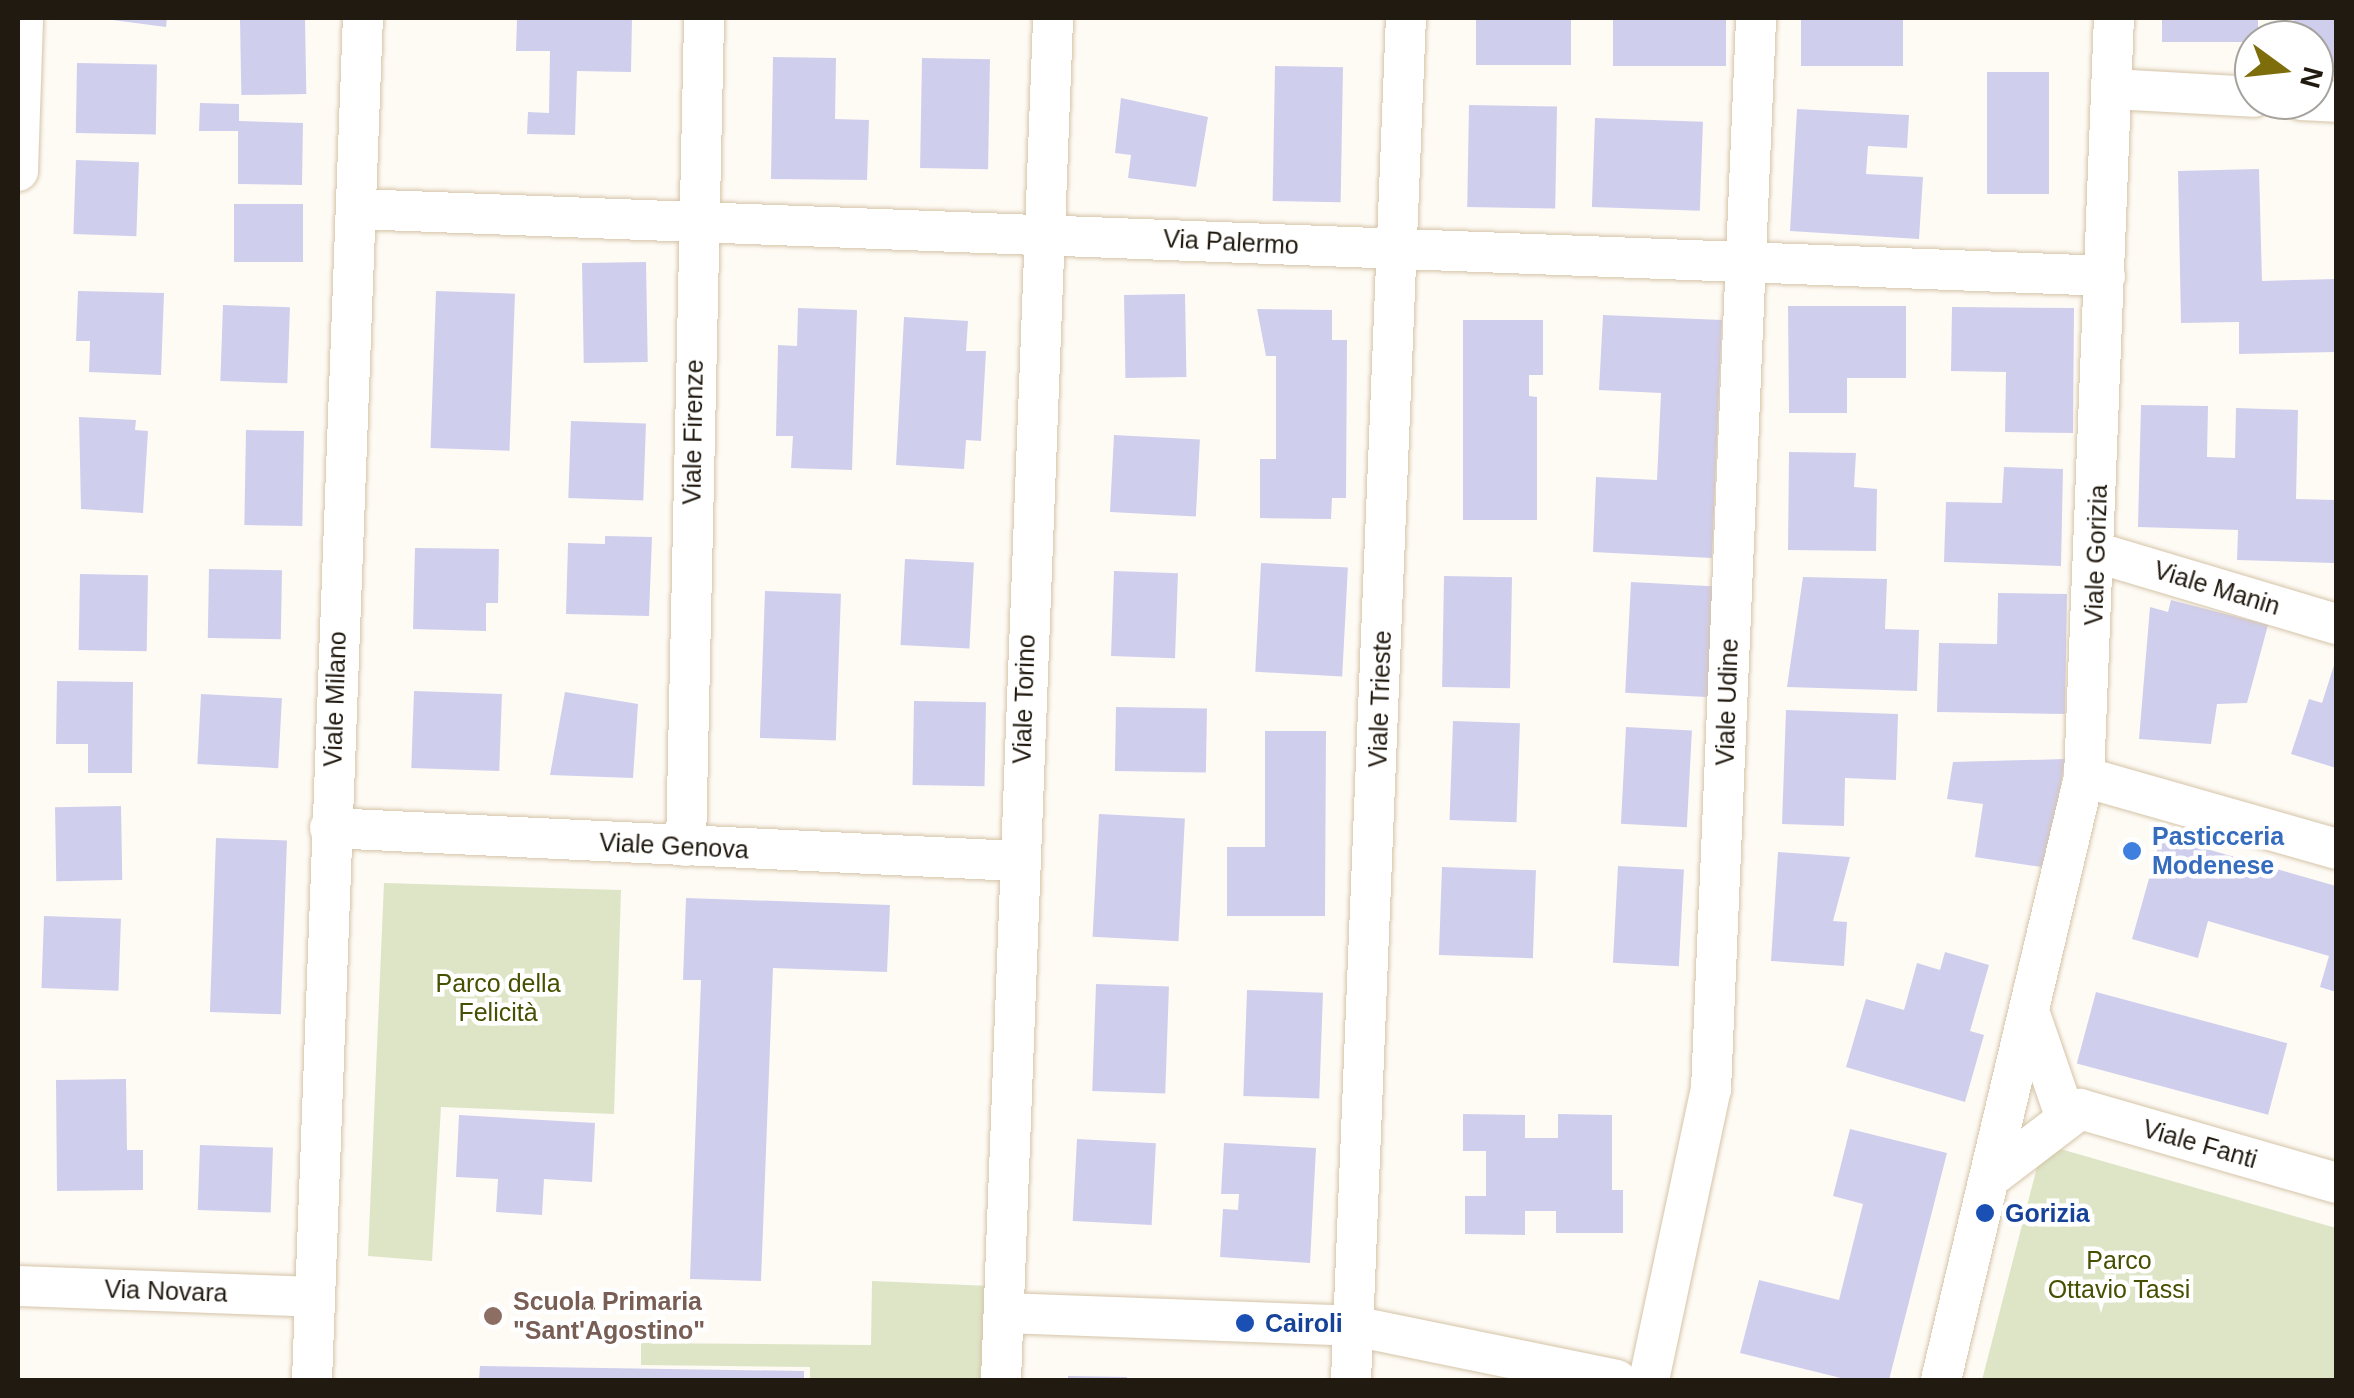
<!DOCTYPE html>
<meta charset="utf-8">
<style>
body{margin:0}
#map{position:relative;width:2354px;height:1398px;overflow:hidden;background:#fefbf5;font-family:Helvetica,sans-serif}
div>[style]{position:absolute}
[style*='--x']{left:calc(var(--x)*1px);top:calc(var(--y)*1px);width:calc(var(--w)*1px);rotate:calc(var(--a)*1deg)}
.green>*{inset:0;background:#dee5c7}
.building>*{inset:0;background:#d0ceed;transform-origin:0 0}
.roads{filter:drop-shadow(0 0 2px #d5c4a8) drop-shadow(0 0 2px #d5c4a8)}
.minor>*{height:40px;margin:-20px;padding:0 20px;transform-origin:20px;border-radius:20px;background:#fff}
.dots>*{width:28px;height:28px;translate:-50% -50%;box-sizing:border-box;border:5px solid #fff;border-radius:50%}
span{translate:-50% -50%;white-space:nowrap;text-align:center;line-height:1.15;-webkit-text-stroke:9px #fff;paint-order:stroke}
.street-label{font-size:25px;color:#211a10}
.shop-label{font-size:25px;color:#366cbe;font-weight:700}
.left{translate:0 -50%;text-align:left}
.park-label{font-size:25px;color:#474f00}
.transit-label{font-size:25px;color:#164399;font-weight:700}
.education-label{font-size:25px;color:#785e54;font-weight:700}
.frame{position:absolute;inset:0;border:20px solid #211a10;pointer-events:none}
.north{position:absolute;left:2234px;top:20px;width:100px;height:100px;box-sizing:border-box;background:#fff;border:2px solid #a6a39f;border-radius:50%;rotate:105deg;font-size:28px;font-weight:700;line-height:40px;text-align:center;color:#211a10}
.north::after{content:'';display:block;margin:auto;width:35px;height:45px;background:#7e6e0b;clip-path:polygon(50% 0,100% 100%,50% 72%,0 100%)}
</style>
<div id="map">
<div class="green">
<i style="clip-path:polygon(384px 883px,621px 890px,614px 1114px,441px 1107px,432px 1261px,368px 1256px)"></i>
<i style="clip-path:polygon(2043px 1144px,2336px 1228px,2336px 1380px,1982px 1380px)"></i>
<i style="clip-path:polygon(872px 1281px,991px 1286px,986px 1380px,810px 1380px,810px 1367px,641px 1365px,641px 1343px,871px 1345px)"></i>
</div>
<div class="building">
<i style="clip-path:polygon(97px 18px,167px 18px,166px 27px)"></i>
<i style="left:305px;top:18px;width:76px;height:65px;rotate:89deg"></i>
<i style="clip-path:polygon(517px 18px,632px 18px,631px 72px,577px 71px,575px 135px,527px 134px,528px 112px,549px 113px,550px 51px,516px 51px)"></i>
<i style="left:1476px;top:18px;width:95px;height:47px"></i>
<i style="left:1613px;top:18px;width:113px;height:48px"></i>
<i style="left:1801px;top:18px;width:102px;height:48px"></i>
<i style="left:2162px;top:18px;width:96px;height:24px"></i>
<i style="clip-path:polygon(2294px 18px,2336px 18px,2336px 70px,2314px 70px,2314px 40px,2294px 40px)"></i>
<i style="clip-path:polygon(773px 57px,836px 58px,835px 119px,869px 120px,867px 180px,771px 179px)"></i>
<i style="left:922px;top:58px;width:68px;height:110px;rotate:1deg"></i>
<i style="left:77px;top:63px;width:80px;height:70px;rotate:1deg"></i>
<i style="left:1275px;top:66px;width:68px;height:135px;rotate:1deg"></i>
<i style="left:1987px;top:72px;width:62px;height:122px"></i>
<i style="clip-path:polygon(1121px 98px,1208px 117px,1196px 187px,1128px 178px,1131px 155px,1115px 153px)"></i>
<i style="clip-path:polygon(200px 103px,239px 104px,239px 121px,303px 123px,302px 185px,238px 184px,238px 131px,199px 131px)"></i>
<i style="left:1469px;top:105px;width:88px;height:102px;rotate:1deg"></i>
<i style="clip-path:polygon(1797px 109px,1909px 115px,1907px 148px,1868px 146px,1866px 174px,1923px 177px,1919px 239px,1790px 231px)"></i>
<i style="left:1595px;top:118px;width:108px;height:89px;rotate:2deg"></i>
<i style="left:76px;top:160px;width:63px;height:74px;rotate:2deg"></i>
<i style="clip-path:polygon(2259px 169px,2262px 281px,2336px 279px,2336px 352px,2239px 354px,2239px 322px,2181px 323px,2178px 171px)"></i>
<i style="left:234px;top:204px;width:69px;height:58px"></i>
<i style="left:646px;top:262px;width:100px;height:64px;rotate:89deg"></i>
<i style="clip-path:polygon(78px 291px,164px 293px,161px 375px,89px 372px,90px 341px,76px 341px)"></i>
<i style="left:436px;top:291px;width:79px;height:157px;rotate:2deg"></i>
<i style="left:1185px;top:294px;width:83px;height:61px;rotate:89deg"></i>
<i style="left:223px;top:305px;width:67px;height:76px;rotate:2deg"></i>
<i style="clip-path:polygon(1788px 306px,1906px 306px,1906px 378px,1847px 378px,1847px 413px,1789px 413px)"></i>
<i style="clip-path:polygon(1952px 307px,2074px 308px,2073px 433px,2005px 432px,2006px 372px,1951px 371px)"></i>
<i style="clip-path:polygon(798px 308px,857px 310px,852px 470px,791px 468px,793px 436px,776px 436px,778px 345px,797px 346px)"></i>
<i style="clip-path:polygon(1257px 309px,1332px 310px,1332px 340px,1347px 340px,1346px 498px,1332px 498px,1331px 519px,1260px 518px,1260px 459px,1276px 459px,1276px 356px,1266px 356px)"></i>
<i style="clip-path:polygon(1603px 315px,1722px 320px,1712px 558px,1593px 552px,1596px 477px,1657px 480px,1661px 393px,1599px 390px)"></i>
<i style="clip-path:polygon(904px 317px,968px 321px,966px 351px,986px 351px,981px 441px,966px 440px,964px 469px,896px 465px)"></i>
<i style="clip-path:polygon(1463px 320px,1543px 320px,1543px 375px,1529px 375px,1529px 396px,1537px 397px,1537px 520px,1463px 520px)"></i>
<i style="clip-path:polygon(2141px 405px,2208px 406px,2207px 457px,2235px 458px,2236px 408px,2298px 410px,2296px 499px,2336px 500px,2334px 563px,2237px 560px,2238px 530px,2138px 527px)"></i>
<i style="clip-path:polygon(79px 417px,136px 420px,135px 430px,148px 431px,143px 513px,81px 509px)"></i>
<i style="left:571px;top:421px;width:75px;height:77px;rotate:2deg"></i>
<i style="left:246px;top:430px;width:58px;height:95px;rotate:1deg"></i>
<i style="left:1114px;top:435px;width:86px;height:77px;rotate:3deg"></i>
<i style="clip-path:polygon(1789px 452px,1856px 453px,1854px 487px,1877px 489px,1876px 551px,1788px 550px)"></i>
<i style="clip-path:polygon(2004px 467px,2063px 469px,2061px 566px,1944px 562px,1946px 502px,2002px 503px)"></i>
<i style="clip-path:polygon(605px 536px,652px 537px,649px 616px,566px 614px,568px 543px,605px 544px)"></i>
<i style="clip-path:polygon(415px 548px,499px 549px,498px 603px,486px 603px,486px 631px,413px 629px)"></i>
<i style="left:905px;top:559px;width:69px;height:86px;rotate:3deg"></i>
<i style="left:1261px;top:563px;width:87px;height:109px;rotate:3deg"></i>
<i style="left:209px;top:569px;width:73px;height:69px;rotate:1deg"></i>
<i style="left:1114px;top:571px;width:64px;height:85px;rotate:2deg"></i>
<i style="left:80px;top:574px;width:68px;height:76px;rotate:1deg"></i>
<i style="left:1444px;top:576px;width:68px;height:111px;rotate:1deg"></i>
<i style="clip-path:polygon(1803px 577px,1887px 579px,1885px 629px,1919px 630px,1917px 691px,1787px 687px)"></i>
<i style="left:1631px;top:582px;width:86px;height:111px;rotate:3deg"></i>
<i style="left:765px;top:591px;width:76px;height:147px;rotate:2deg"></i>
<i style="clip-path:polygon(1998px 593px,2067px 594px,2065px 714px,1937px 712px,1939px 643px,1997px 644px)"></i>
<i style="clip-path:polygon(2171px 600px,2268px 625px,2247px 703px,2217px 704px,2211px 744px,2139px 739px,2150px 607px,2168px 612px)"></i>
<i style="clip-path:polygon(2336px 659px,2336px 768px,2291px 754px,2309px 699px,2322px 703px)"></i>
<i style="clip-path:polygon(57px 681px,133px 682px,132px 773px,88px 773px,88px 744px,56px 744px)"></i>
<i style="left:414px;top:691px;width:88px;height:77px;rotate:2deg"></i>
<i style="clip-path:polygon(565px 692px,638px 704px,633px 778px,550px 775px)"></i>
<i style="left:201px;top:694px;width:81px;height:70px;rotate:3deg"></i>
<i style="left:914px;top:701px;width:72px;height:84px;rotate:1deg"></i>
<i style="left:1116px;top:707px;width:91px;height:64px;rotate:1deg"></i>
<i style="clip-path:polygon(1786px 710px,1898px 714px,1896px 780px,1845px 778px,1844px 826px,1782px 824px)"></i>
<i style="left:1453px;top:721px;width:67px;height:99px;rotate:2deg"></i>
<i style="left:1626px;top:727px;width:66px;height:97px;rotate:3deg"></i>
<i style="clip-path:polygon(1265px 731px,1326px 731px,1325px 916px,1227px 916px,1227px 847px,1265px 847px)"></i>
<i style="clip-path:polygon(2065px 759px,2048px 868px,1975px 857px,1983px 804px,1947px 799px,1953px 762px)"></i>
<i style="left:121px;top:806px;width:74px;height:66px;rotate:89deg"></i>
<i style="left:1099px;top:814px;width:86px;height:123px;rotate:3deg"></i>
<i style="clip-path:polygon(2161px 836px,2336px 886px,2336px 992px,2320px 987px,2329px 956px,2208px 921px,2198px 958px,2132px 939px)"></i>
<i style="left:216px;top:838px;width:71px;height:174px;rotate:2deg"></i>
<i style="clip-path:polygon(1778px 852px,1850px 857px,1833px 921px,1847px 922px,1844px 966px,1771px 961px)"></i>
<i style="left:1618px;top:866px;width:66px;height:97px;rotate:3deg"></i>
<i style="left:1442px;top:867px;width:94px;height:88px;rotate:2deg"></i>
<i style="clip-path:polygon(686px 898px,890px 905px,887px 972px,773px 968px,761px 1281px,690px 1279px,701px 980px,683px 980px)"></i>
<i style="left:44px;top:916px;width:77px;height:72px;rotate:2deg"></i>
<i style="clip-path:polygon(1945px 952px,1989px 965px,1970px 1031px,1984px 1035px,1965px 1102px,1846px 1067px,1866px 999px,1904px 1010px,1917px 963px,1940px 970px)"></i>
<i style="left:1096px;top:984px;width:73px;height:107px;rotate:2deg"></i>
<i style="left:1247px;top:990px;width:76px;height:106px;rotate:2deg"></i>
<i style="left:2096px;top:992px;width:198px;height:74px;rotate:15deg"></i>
<i style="clip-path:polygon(126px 1079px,127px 1150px,143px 1150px,143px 1190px,57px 1191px,56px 1080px)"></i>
<i style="clip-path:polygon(1463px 1114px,1525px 1115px,1525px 1138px,1558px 1138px,1558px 1114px,1612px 1115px,1612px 1190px,1623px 1190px,1623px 1233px,1556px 1233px,1556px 1211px,1525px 1211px,1525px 1235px,1465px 1234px,1465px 1196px,1486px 1196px,1486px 1151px,1463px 1151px)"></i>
<i style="clip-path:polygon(459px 1115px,595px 1123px,592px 1182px,544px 1179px,542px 1215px,496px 1212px,498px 1179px,456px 1177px)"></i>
<i style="clip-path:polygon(1850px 1129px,1947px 1153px,1889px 1380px,1849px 1380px,1740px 1353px,1759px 1280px,1839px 1300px,1863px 1204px,1833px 1196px)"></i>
<i style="left:1077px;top:1139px;width:79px;height:82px;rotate:3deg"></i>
<i style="clip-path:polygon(1224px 1143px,1316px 1148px,1310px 1263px,1220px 1257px,1223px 1209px,1238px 1210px,1239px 1194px,1221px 1194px)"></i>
<i style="left:200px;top:1145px;width:73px;height:65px;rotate:2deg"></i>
<i style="clip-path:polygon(480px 1366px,804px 1371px,804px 1380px,479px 1380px)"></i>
<i style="clip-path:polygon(1068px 1376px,1127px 1377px,1127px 1380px,1068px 1380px)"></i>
</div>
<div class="roads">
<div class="minor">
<i style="--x:2113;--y:89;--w:141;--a:3.2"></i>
<i style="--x:2301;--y:100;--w:35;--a:3"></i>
<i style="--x:18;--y:171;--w:153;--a:-88.1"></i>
<i style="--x:356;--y:209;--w:1750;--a:2.19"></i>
<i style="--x:2098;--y:553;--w:248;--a:16.6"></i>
<i style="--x:2084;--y:777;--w:262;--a:15.9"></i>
<i style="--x:330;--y:828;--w:688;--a:2.75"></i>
<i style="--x:686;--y:846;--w:828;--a:-88.75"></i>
<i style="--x:2030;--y:1014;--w:105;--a:71"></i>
<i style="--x:1996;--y:1173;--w:106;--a:-37.3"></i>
<i style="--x:2080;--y:1109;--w:266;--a:16.1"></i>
<i style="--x:18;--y:1286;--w:297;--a:2.1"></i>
<i style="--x:1004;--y:1313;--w:350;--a:2.1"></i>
<i style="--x:1354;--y:1326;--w:268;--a:11.6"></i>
<i style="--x:312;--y:1380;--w:1363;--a:-87.86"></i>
<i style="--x:1001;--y:1380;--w:1363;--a:-87.81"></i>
<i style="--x:1351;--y:1380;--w:1363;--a:-87.69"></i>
<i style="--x:1649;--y:1380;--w:298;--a:-78"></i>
<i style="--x:1711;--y:1089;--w:1072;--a:-87.59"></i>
<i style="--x:1941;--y:1380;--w:620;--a:-76.66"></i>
<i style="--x:2084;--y:777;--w:760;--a:-87.74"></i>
</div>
</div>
<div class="dots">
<i style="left:2132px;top:851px;background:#3f7fe0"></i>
<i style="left:1985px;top:1213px;background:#1a4fb4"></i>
<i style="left:493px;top:1316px;background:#8d6e63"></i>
<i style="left:1245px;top:1323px;background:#1a4fb4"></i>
</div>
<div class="street-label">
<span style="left:1231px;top:242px;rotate:3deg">Via Palermo</span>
<span style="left:693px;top:432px;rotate:-89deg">Viale Firenze</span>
<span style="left:2096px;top:555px;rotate:-88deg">Viale Gorizia</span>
<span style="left:2217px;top:588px;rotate:17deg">Viale Manin</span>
<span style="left:335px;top:699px;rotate:-88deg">Viale Milano</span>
<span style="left:1024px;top:699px;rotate:-88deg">Viale Torino</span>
<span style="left:1380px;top:699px;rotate:-88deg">Viale Trieste</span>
<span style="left:1727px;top:702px;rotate:-88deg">Viale Udine</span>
<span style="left:674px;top:846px;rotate:3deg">Viale Genova</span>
<span style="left:2200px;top:1144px;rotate:16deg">Viale Fanti</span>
<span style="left:166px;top:1291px;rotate:2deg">Via Novara</span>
</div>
<div class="shop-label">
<span class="left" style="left:2152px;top:851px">Pasticceria<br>Modenese</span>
</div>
<div class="park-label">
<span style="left:498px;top:998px">Parco della<br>Felicità</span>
<span style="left:2119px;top:1275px">Parco<br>Ottavio Tassi</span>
</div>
<div class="transit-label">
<span class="left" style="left:2005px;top:1213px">Gorizia</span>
<span class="left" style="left:1265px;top:1323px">Cairoli</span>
</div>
<div class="education-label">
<span class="left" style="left:513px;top:1316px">Scuola Primaria<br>"Sant'Agostino"</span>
</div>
<div class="frame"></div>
<div class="north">N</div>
</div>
